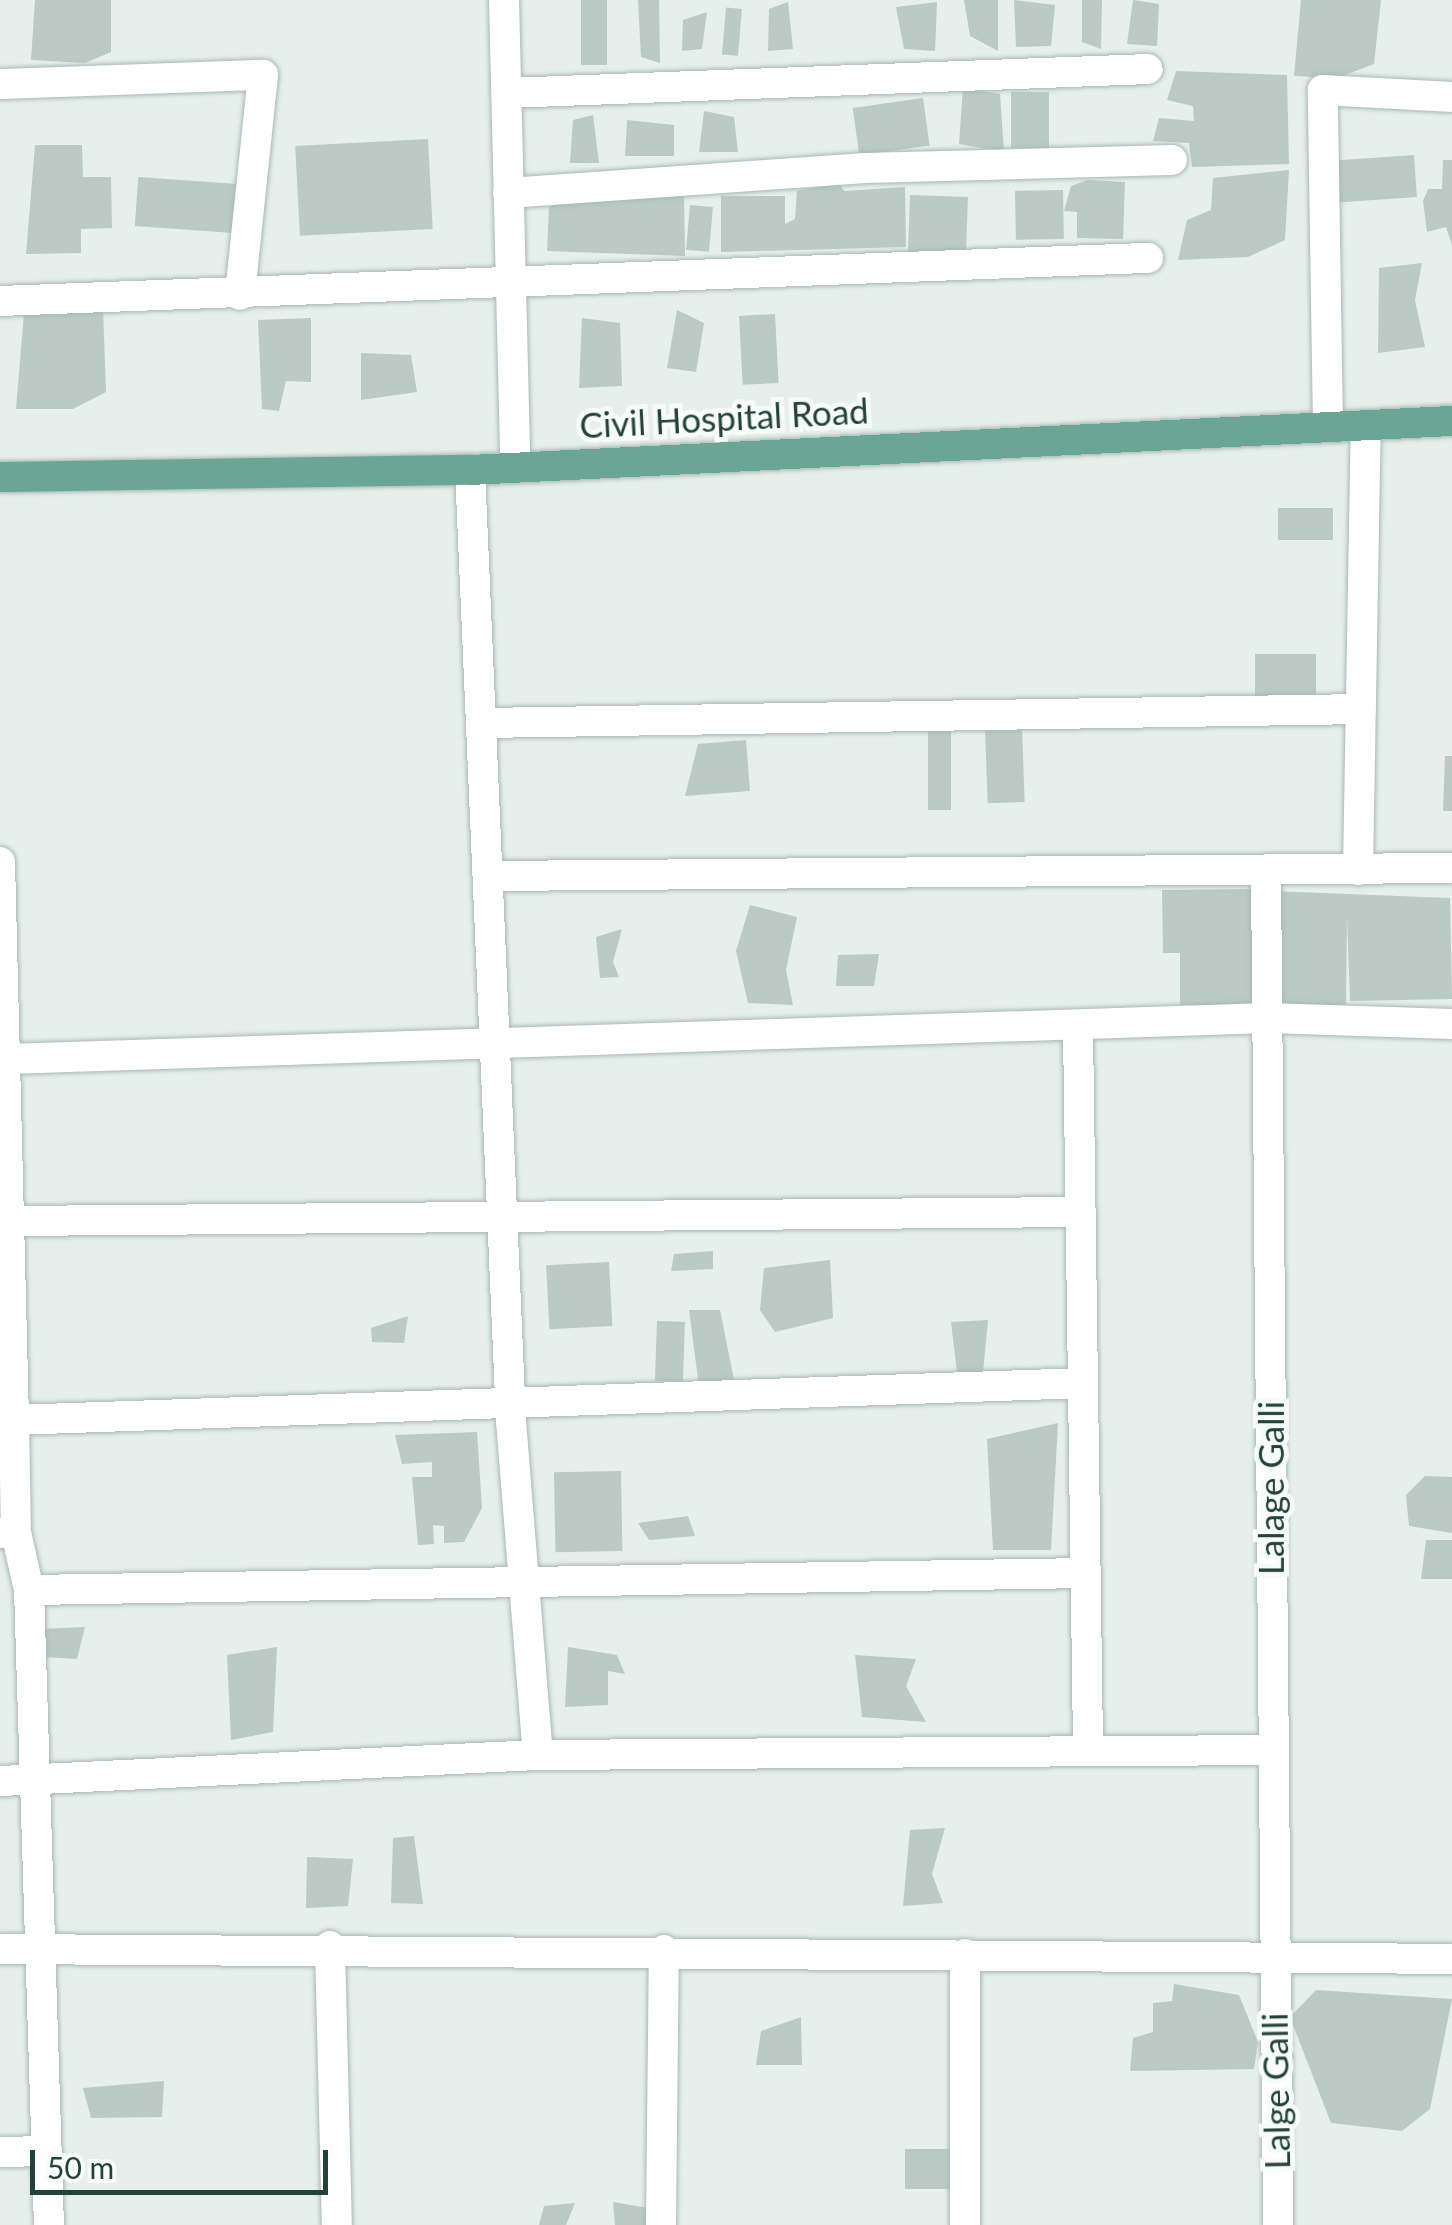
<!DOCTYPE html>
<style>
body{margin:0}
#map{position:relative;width:1452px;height:2225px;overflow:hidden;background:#e6efeb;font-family:Lato,sans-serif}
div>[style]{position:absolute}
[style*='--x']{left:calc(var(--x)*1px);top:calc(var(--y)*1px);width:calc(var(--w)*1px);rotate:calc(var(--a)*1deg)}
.building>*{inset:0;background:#bbcac4;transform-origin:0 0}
.roads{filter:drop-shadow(0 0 2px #a8b8b2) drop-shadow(0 0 2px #a8b8b2)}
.minor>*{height:30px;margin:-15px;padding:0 15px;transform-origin:15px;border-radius:15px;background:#fff}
.major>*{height:30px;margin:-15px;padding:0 15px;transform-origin:15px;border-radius:15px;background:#6aa596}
span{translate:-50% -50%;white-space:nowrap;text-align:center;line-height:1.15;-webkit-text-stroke:10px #f7fbf9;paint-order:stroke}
.street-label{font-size:35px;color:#24423a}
.scale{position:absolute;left:30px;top:2150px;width:298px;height:45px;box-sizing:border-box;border:5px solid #24423a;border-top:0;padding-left:12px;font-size:30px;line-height:35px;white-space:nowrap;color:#24423a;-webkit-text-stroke:8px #f7fbf9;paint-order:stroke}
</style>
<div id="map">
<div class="building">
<i style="clip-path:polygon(35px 0,111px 0,111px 52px,85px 63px,31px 60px)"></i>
<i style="left:581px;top:0;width:26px;height:65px"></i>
<i style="clip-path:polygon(638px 0,659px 0,660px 63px,641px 57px)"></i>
<i style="clip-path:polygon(964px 0,998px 0,998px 51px,970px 36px)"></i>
<i style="clip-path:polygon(1014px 0,1055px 5px,1051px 46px,1016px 47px)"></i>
<i style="clip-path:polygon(1082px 0,1102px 0,1101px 49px,1082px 42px)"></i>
<i style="clip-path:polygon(1133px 0,1159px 4px,1157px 46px,1127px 44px)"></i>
<i style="clip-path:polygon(1301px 0,1381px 0,1374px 64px,1337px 78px,1294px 76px)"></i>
<i style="clip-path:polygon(788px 2px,793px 49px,768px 51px,769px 9px)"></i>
<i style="clip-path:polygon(937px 2px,935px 51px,904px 49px,896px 7px)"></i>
<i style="left:742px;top:9px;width:47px;height:16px;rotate:95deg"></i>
<i style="clip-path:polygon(707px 12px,702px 49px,682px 51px,683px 20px)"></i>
<i style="clip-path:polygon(1176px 71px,1287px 75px,1289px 164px,1192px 167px,1189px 143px,1153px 141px,1159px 118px,1194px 121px,1193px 106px,1167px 100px)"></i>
<i style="clip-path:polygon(963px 88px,1000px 94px,1004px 152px,959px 144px)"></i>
<i style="left:1011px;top:92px;width:38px;height:56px"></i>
<i style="left:923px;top:98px;width:48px;height:71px;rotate:82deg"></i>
<i style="clip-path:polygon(704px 111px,734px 117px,738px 152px,699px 152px)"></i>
<i style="clip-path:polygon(593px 115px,599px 163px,570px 163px,573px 120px)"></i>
<i style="clip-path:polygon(627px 120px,674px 125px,674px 156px,625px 156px)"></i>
<i style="left:428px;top:139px;width:90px;height:133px;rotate:87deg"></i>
<i style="clip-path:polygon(35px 145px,82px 145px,83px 177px,111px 177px,112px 228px,81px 229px,81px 253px,26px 254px)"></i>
<i style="left:1414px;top:155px;width:42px;height:79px;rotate:86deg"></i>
<i style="clip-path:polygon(1443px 160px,1452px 160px,1452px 245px,1446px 227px,1427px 232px,1423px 201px,1428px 189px,1442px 189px)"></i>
<i style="clip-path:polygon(1289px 170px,1285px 240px,1248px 257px,1178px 260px,1187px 220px,1211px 210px,1213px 178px)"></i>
<i style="clip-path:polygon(1088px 180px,1125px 182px,1123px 239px,1077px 238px,1077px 212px,1064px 211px,1071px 186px)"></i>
<i style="clip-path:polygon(839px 183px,844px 191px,905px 187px,906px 247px,721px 252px,721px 196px,785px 196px,785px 224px,795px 219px,797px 191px)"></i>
<i style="left:237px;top:184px;width:49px;height:99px;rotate:94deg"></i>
<i style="left:1063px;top:190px;width:49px;height:48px;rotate:89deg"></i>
<i style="left:910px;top:195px;width:58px;height:61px;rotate:2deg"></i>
<i style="clip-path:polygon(684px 196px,685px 256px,547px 251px,549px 207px,582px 197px)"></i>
<i style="left:690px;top:205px;width:23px;height:45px;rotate:5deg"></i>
<i style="clip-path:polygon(1422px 263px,1415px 300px,1425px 347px,1378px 353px,1379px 268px)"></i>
<i style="clip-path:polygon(103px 308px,106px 392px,73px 409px,16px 409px,24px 313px)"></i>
<i style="clip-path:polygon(677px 310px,704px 323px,696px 372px,667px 368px)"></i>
<i style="left:775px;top:314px;width:69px;height:36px;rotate:87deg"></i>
<i style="clip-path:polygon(311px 318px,311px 382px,286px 381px,279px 411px,262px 409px,258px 320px)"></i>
<i style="clip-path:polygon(582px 318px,620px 323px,622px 386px,579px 388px)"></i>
<i style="clip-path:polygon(361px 353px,411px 355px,417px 392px,361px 400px)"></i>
<i style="left:1333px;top:508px;width:32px;height:55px;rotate:90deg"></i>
<i style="left:1255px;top:654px;width:61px;height:47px"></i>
<i style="left:928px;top:724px;width:23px;height:86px"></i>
<i style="left:1022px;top:727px;width:75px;height:37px;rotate:88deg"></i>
<i style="clip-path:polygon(746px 740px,750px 791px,685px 796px,698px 744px)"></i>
<i style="clip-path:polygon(1445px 756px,1452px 756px,1452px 811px,1443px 811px)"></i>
<i style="clip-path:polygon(1253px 889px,1265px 1005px,1180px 1005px,1180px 953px,1163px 953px,1162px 890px)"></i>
<i style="clip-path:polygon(1272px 891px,1450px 898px,1452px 999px,1350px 1001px,1347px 916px,1346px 1005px,1272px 1005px)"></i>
<i style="clip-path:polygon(750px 905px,797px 917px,786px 970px,793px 1005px,748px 1003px,736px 951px)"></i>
<i style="clip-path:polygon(622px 929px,613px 962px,619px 977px,600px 978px,596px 937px)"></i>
<i style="clip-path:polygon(879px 954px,874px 986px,836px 986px,838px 955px)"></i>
<i style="clip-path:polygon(713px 1251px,713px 1269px,671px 1271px,674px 1254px)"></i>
<i style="clip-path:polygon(830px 1260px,833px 1318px,775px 1332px,760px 1310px,764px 1268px)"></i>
<i style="left:609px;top:1262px;width:64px;height:63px;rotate:87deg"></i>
<i style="clip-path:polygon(689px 1310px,720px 1310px,734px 1380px,699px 1386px)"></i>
<i style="clip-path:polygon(408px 1316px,404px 1343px,372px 1342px,371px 1328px)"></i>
<i style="clip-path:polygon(988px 1320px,983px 1372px,957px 1372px,951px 1322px)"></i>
<i style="left:657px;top:1321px;width:28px;height:60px;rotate:2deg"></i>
<i style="clip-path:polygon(1058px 1423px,1051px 1550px,993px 1550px,987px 1439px)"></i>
<i style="clip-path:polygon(477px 1432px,482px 1508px,464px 1542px,444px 1543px,444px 1526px,433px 1525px,434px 1544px,418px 1545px,412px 1477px,432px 1477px,432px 1462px,402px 1464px,395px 1435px)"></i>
<i style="left:621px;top:1471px;width:80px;height:67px;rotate:89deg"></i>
<i style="clip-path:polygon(1425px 1476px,1452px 1477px,1452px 1533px,1409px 1526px,1406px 1495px)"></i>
<i style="clip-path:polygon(688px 1516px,695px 1536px,649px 1540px,638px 1523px)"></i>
<i style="clip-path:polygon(1426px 1540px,1452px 1540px,1452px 1579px,1421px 1579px)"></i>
<i style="clip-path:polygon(85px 1627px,77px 1659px,44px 1657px,42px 1629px)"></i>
<i style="clip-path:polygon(277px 1647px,273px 1732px,231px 1740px,227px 1655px)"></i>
<i style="clip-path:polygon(568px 1647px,617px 1655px,625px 1674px,608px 1671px,608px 1705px,565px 1707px)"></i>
<i style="clip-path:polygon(855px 1655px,916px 1659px,906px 1686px,926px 1722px,862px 1717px)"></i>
<i style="clip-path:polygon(945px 1828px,932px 1874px,943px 1903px,903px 1906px,910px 1830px)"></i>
<i style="clip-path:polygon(414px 1836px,423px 1904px,391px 1903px,393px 1838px)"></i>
<i style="clip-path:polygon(307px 1857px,353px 1859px,348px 1906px,306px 1908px)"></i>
<i style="clip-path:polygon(1174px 1984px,1239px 1995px,1258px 2042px,1254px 2069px,1130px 2071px,1133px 2038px,1153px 2032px,1153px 2003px,1172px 2001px)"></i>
<i style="clip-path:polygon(1316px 1990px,1452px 1999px,1430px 2109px,1402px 2131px,1331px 2123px,1290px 2017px)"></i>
<i style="clip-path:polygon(801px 2017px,802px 2065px,756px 2065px,761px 2031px)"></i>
<i style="clip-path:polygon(164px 2081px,162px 2117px,91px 2118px,83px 2088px)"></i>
<i style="left:952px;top:2149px;width:40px;height:47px;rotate:90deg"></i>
<i style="clip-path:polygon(613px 2202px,654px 2209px,652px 2225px,615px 2225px)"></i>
<i style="clip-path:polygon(575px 2203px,566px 2225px,539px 2225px,544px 2206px)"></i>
</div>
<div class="roads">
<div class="minor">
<i style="--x:504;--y:0;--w:464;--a:88.6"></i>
<i style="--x:0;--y:84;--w:263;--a:-2"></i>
<i style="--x:263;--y:75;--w:221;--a:96"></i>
<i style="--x:507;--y:93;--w:641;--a:-2.14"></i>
<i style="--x:508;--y:193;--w:358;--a:-4"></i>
<i style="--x:865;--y:168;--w:307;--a:-1.5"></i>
<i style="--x:0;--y:301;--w:1149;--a:-2.15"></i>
<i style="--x:1328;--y:427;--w:337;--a:-90.9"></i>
<i style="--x:1323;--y:90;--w:129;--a:3.1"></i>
<i style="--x:470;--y:470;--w:952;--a:87.53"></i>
<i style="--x:511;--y:1421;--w:335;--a:85.4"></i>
<i style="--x:482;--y:723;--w:879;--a:-0.91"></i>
<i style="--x:0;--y:862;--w:558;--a:88.56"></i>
<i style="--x:14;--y:1420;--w:1070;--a:-1.98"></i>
<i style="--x:1358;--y:870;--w:445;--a:-89"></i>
<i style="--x:1266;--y:872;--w:1353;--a:89.49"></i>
<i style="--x:489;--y:876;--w:963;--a:-0.48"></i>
<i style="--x:1078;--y:1028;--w:720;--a:89.2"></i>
<i style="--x:7;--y:1059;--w:1262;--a:-1.86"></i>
<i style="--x:1268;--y:1018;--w:184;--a:1.9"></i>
<i style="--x:8;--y:1221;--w:1073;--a:-0.48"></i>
<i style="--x:14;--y:1420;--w:112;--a:89"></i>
<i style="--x:0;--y:1533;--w:16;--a:-4"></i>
<i style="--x:16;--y:1532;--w:59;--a:77.4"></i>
<i style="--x:29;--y:1590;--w:1056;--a:-0.92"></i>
<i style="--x:29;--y:1590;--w:635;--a:88.2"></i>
<i style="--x:0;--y:1781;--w:539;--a:-2.77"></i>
<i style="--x:538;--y:1755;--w:733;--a:-0.39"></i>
<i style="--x:330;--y:1946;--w:279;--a:88.6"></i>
<i style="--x:0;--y:1949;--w:1452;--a:0.39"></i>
<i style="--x:965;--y:1954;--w:271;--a:90"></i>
<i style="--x:0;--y:2152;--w:47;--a:-1.2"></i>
<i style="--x:661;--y:2225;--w:275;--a:-89.4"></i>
</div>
<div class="major">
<i style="--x:0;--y:477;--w:470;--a:-0.9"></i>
<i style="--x:470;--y:470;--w:983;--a:-2.86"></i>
</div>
</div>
<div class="street-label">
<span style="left:724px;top:417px;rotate:-3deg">Civil Hospital Road</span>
<span style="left:1270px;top:1488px;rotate:-90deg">Lalage Galli</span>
<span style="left:1275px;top:2091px;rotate:-91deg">Lalge Galli</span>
</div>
<div class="scale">50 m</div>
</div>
